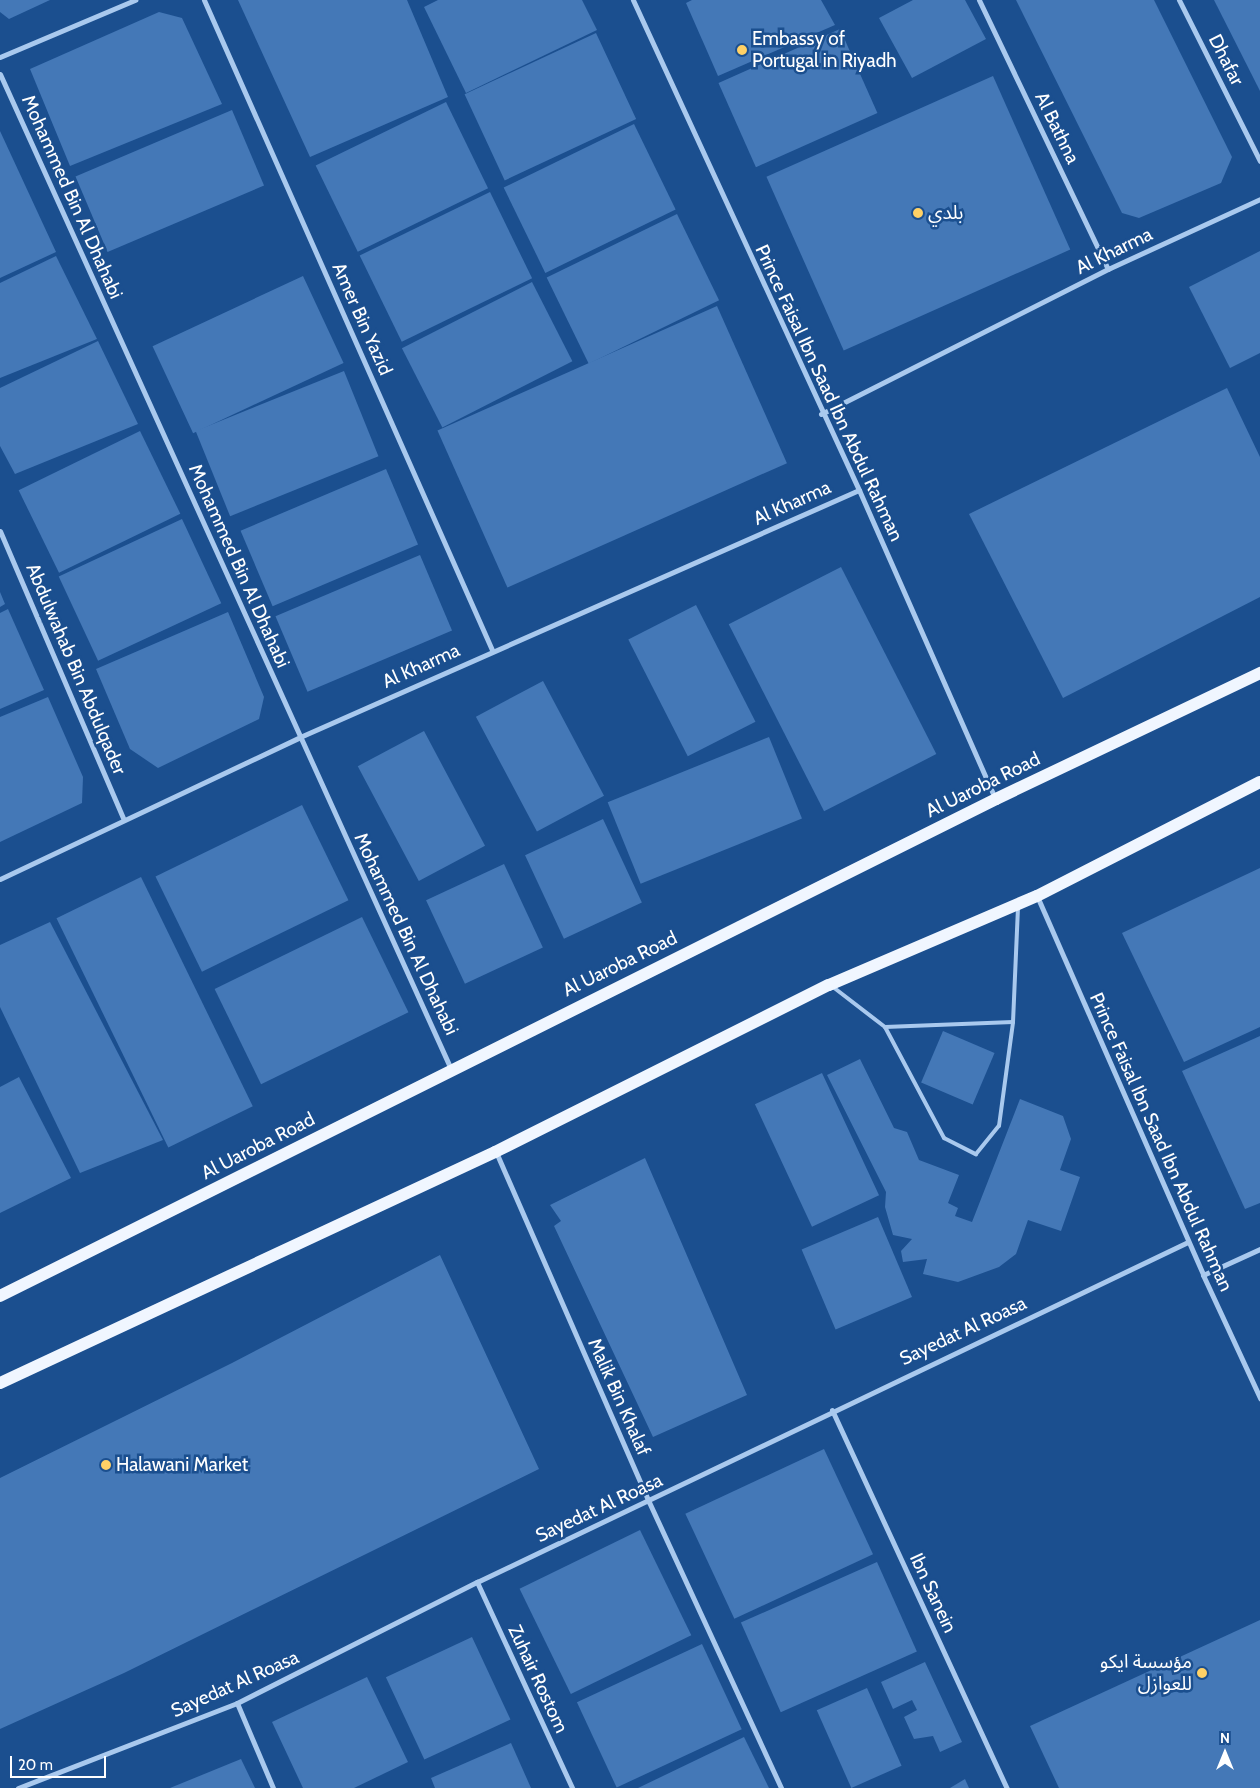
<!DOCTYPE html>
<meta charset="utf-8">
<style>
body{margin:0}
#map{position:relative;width:1260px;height:1788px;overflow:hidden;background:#1b4f8f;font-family:Cabin,"Noto Sans Arabic",sans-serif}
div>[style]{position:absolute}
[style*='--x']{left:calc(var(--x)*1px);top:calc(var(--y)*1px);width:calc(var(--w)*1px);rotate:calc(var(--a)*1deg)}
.building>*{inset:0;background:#4478b7;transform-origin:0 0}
.lane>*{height:4px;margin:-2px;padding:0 2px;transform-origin:2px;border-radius:2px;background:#a9c9ee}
.street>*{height:5px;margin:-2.5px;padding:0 2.5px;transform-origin:2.5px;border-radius:2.5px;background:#a9c9ee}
.primary>*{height:12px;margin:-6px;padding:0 6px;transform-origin:6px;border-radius:6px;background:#f0f6ff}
.dots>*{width:14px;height:14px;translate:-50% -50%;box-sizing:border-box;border:2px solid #1b4f8f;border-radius:50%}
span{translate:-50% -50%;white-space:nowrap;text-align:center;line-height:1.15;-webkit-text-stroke:5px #1b4f8f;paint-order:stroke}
.poi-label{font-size:19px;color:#fff}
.left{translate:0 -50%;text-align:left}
.right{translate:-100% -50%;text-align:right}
.street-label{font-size:19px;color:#fff}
.north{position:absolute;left:1200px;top:1728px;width:50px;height:50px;-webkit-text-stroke:4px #1b4f8f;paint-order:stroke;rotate:0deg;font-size:14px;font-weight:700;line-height:20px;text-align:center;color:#fff}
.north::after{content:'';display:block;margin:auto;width:18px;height:22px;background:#fff;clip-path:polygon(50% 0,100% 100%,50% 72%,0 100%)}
.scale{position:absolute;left:10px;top:1756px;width:96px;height:22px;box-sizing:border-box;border:2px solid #fff;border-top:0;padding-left:6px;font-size:15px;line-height:18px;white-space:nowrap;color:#fff;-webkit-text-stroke:4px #1b4f8f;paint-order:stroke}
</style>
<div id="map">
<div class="building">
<i style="clip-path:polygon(0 0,50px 0,9px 19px,0 12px)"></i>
<i style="clip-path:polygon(238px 0,407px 0,448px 97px,310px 157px)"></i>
<i style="clip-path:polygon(438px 0,582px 0,597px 30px,466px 93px,424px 7px)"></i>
<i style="clip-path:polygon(692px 0,821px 0,835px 25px,718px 76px,686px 3px)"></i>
<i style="clip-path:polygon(913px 0,965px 0,986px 39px,912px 78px,879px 18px)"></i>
<i style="clip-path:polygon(1016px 0,1154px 0,1232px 157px,1221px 183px,1139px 218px,1122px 213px)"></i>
<i style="clip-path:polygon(1214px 0,1260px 0,1260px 91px)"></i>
<i style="clip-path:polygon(159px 12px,182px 18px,222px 104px,70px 166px,30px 69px)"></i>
<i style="left:840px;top:29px;width:92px;height:133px;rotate:66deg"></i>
<i style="left:596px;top:33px;width:95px;height:145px;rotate:65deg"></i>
<i style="left:993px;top:76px;width:190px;height:248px;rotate:66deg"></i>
<i style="left:446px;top:102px;width:96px;height:145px;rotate:64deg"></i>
<i style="left:232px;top:110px;width:82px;height:170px;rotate:67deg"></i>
<i style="left:634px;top:124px;width:95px;height:145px;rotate:64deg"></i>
<i style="clip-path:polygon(0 131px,56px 252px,0 278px)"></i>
<i style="left:490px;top:192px;width:96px;height:145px;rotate:64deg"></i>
<i style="left:677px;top:214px;width:96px;height:145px;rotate:64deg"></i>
<i style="clip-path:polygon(1260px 251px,1260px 353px,1230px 368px,1189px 287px)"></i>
<i style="clip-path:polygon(56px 256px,97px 339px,0 378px,0 283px)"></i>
<i style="left:303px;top:276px;width:96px;height:166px;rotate:65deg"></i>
<i style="left:532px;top:282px;width:89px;height:146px;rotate:63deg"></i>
<i style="left:717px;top:306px;width:172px;height:306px;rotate:66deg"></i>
<i style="clip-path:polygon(98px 341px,138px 424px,15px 474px,0 446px,0 388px)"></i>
<i style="left:344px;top:371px;width:92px;height:160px;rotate:68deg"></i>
<i style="clip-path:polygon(1227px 388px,1260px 457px,1260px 597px,1063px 698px,969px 514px)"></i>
<i style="left:140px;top:431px;width:92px;height:135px;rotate:64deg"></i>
<i style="left:386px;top:469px;width:82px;height:158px;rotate:67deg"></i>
<i style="left:182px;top:519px;width:93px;height:136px;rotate:65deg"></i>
<i style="left:420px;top:555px;width:82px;height:157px;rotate:67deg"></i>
<i style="left:841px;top:567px;width:210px;height:126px;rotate:63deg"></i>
<i style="clip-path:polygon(0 592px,5px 604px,0 607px)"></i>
<i style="left:696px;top:605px;width:131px;height:76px;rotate:63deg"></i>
<i style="clip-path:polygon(8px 609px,44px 690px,0 709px,0 613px)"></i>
<i style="clip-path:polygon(228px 612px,264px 697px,259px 719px,158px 768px,130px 749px,96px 669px)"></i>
<i style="left:543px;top:681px;width:130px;height:76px;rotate:62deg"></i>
<i style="clip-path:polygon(48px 697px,83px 777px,82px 803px,0 842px,0 717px)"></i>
<i style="left:424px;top:731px;width:130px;height:75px;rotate:62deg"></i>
<i style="left:769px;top:737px;width:88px;height:174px;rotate:68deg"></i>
<i style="left:302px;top:805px;width:106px;height:163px;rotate:64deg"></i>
<i style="left:603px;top:819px;width:92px;height:86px;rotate:65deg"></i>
<i style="left:504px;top:864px;width:92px;height:86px;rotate:65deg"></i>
<i style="clip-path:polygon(1260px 868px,1260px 1027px,1184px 1062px,1122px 933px)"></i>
<i style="left:141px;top:877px;width:255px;height:94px;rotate:64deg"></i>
<i style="left:362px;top:917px;width:106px;height:164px;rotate:64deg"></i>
<i style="clip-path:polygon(50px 922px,163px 1140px,80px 1173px,0 1007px,0 945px)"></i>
<i style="left:943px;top:1031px;width:56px;height:56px;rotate:23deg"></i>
<i style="clip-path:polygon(1260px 1036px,1260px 1203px,1245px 1209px,1182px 1071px)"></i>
<i style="clip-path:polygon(860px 1059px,894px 1128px,907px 1132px,919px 1160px,959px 1175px,948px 1203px,958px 1208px,955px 1216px,972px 1222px,1020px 1099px,1063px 1116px,1071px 1139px,1060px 1170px,1080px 1177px,1061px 1231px,1028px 1220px,1016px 1254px,999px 1267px,958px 1282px,923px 1274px,927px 1259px,903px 1262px,901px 1251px,912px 1239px,893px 1235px,885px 1207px,886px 1192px,827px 1075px)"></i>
<i style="left:822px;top:1073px;width:135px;height:74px;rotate:65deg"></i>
<i style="clip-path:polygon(19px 1077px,71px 1178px,0 1213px,0 1087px)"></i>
<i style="clip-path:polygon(645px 1158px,747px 1395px,653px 1437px,554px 1226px,561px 1221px,550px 1205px)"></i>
<i style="left:878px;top:1217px;width:87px;height:83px;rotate:67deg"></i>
<i style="clip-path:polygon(440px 1255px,539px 1469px,124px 1673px,0 1729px,0 1478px,232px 1363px)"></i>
<i style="left:824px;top:1449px;width:116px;height:153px;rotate:65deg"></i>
<i style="left:640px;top:1530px;width:117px;height:134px;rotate:64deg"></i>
<i style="left:877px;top:1562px;width:98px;height:149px;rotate:66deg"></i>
<i style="clip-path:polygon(1260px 1620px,1260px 1788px,1059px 1788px,1030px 1726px)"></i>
<i style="left:472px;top:1637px;width:91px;height:95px;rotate:65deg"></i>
<i style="left:702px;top:1644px;width:94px;height:138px;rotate:65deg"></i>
<i style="clip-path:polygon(925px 1662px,962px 1742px,940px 1752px,933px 1736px,914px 1739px,904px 1717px,917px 1710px,912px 1700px,893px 1709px,881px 1682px)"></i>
<i style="clip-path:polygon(367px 1677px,408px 1762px,354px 1788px,303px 1788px,272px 1722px)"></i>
<i style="left:867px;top:1688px;width:85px;height:55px;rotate:66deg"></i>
<i style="clip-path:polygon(744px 1737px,769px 1788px,638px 1788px)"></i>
<i style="clip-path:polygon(511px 1743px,531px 1788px,435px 1788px,431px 1778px)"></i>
<i style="clip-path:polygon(241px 1759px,255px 1788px,170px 1788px)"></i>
<i style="clip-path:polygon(965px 1779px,969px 1788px,950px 1788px)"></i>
</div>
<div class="lane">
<i style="--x:833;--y:987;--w:66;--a:37.6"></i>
<i style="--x:885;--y:1027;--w:126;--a:62"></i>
<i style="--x:944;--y:1138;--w:36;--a:27"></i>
<i style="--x:976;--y:1154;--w:36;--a:-51"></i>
<i style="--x:999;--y:1126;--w:105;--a:-82.3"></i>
<i style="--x:1013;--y:1022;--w:115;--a:-87.5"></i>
<i style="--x:885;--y:1027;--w:128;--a:-2.2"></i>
</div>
<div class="street">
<i style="--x:204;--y:0;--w:711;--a:66.1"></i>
<i style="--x:633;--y:0;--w:540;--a:65.24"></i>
<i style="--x:859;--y:490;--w:337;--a:66.2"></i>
<i style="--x:979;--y:0;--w:298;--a:64.4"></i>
<i style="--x:1179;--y:0;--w:180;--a:63.3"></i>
<i style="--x:0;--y:57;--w:147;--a:-22.9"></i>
<i style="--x:0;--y:74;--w:1092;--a:65.62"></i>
<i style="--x:821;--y:414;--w:322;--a:-26.8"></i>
<i style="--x:1108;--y:269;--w:167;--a:-24.7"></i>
<i style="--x:0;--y:531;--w:314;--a:66.8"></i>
<i style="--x:0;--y:879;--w:332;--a:-25.3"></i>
<i style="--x:300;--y:737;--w:611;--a:-23.84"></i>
<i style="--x:1037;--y:896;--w:414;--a:66.3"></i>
<i style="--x:1203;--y:1275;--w:136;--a:65.1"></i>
<i style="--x:496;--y:1152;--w:382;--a:66.4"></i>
<i style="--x:649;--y:1502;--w:315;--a:65.2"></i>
<i style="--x:1203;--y:1275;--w:63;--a:-24.5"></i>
<i style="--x:832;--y:1410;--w:417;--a:65.2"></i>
<i style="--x:477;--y:1582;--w:227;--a:65.2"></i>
<i style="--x:237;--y:1703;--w:92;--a:67"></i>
<i style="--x:18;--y:1788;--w:235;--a:-21.2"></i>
<i style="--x:237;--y:1703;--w:269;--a:-26.8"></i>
<i style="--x:477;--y:1582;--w:788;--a:-25.56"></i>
</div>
<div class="primary">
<i style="--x:0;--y:1296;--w:1113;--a:-26.52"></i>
<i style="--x:996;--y:799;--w:293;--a:-25.5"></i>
<i style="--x:0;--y:1383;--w:546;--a:-25.02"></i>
<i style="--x:495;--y:1152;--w:373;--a:-26.6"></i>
<i style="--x:829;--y:985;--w:226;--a:-23.2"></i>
<i style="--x:1037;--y:896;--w:250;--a:-27.1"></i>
</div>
<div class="dots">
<i style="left:742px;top:50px;background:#ffd166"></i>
<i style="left:918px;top:213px;background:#ffd166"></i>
<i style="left:106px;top:1465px;background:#ffd166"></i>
<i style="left:1202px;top:1673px;background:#ffd166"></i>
</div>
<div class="poi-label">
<span class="left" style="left:752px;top:50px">Embassy of<br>Portugal in Riyadh</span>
<span class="left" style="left:928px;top:213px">بلدي</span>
<span class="left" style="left:116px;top:1465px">Halawani Market</span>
<span class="right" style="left:1192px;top:1673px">مؤسسة ايكو<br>للعوازل</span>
</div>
<div class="street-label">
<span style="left:1226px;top:60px;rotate:63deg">Dhafar</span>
<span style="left:1057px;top:128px;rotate:64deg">Al Bathna</span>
<span style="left:72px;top:197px;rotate:66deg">Mohammed Bin Al Dhahabi</span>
<span style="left:1114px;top:251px;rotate:-26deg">Al Kharma</span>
<span style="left:362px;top:319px;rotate:66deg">Amer Bin Yazid</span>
<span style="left:829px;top:393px;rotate:65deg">Prince Faisal Ibn Saad Ibn Abdul Rahman</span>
<span style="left:792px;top:503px;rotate:-24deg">Al Kharma</span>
<span style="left:239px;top:566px;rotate:66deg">Mohammed Bin Al Dhahabi</span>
<span style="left:421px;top:666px;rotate:-24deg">Al Kharma</span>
<span style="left:76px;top:669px;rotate:67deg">Abdulwahab Bin Abdulqader</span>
<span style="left:983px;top:785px;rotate:-26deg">Al Uaroba Road</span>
<span style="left:406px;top:934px;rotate:65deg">Mohammed Bin Al Dhahabi</span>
<span style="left:620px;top:964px;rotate:-26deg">Al Uaroba Road</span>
<span style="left:1161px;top:1142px;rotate:66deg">Prince Faisal Ibn Saad Ibn Abdul Rahman</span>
<span style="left:258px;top:1146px;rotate:-27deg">Al Uaroba Road</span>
<span style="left:963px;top:1331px;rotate:-25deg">Sayedat Al Roasa</span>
<span style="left:619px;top:1397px;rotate:66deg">Malik Bin Khalaf</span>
<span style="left:599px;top:1508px;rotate:-25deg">Sayedat Al Roasa</span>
<span style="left:933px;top:1593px;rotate:65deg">Ibn Sanein</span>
<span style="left:538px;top:1679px;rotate:65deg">Zuhair Rostom</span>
<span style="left:235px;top:1684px;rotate:-24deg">Sayedat Al Roasa</span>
</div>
<div class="north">N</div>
<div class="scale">20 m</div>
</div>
